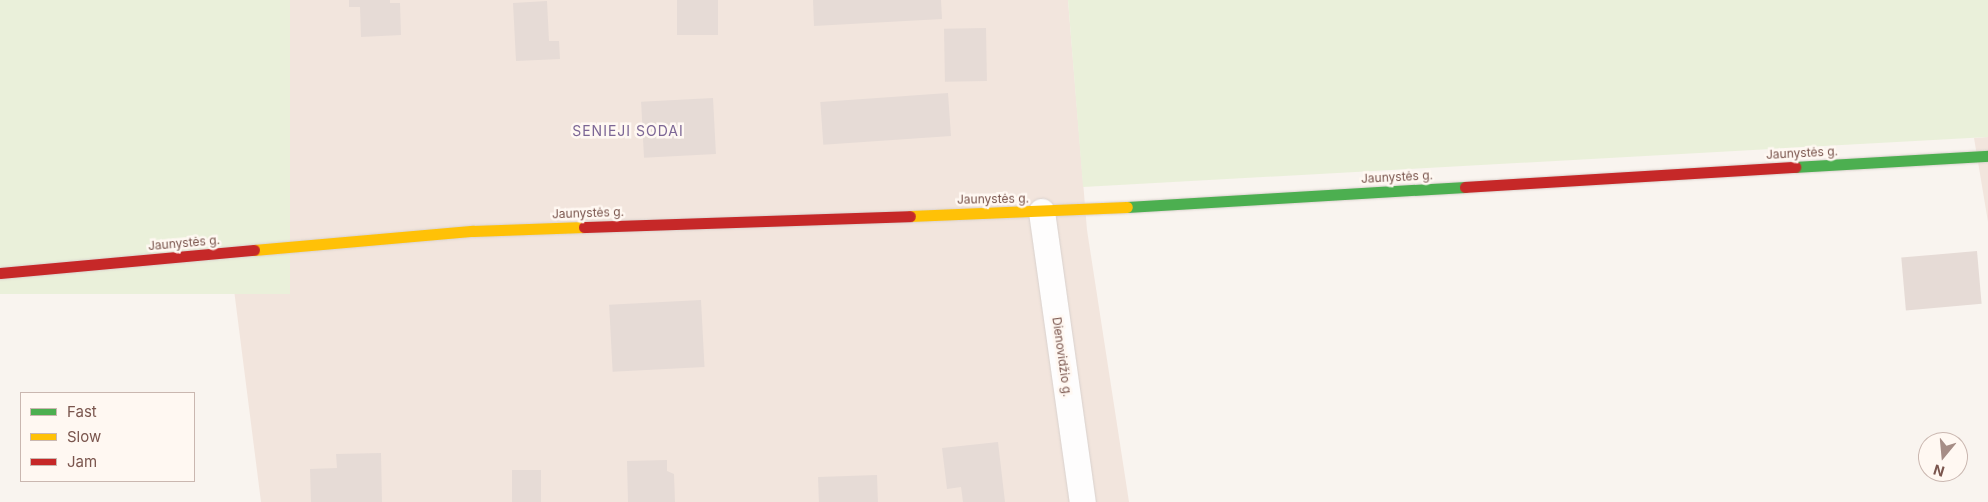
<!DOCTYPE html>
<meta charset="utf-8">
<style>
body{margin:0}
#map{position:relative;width:1988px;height:502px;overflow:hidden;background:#f9f4ef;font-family:Inter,sans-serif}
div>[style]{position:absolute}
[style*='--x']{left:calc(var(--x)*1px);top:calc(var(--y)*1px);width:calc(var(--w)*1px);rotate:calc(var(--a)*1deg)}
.residential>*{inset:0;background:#f2e5dd}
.green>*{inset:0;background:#eaf0da;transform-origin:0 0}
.building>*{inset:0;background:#e6dbd6;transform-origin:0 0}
.roads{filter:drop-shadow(0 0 1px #d9d1cd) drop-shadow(0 0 1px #d9d1cd)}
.street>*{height:26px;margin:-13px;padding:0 13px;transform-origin:13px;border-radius:13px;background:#fefdfd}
.fast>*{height:11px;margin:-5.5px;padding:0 5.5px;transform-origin:5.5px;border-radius:5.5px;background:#4caf50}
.slow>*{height:11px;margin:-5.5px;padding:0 5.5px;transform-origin:5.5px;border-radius:5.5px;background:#ffc107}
.jam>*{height:11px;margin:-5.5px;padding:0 5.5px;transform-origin:5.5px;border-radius:5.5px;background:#c62828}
span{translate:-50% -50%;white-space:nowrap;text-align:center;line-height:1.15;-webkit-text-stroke:5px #fff8f2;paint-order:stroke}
.street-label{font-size:12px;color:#7a554d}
.neighbourhood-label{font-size:14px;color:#7c6695;letter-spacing:1px}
.legend{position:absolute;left:20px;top:392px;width:175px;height:90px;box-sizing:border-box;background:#fff8f2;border:1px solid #cab7b0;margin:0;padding:6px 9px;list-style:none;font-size:15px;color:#7a554d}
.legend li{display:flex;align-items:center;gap:10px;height:25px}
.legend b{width:25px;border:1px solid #cab7b0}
.north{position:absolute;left:1918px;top:432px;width:50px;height:50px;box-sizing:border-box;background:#fff8f2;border:1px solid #cab7b0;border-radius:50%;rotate:197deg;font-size:14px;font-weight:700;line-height:20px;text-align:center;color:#7a554d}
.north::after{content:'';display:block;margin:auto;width:18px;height:22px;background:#a68d86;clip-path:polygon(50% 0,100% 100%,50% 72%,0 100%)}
</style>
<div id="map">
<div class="residential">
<i style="clip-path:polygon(290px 0,1068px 0,1087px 230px,1129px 502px,261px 502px,233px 282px,279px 280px)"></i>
<i style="clip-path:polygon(1988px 137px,1988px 222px,1974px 138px)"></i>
</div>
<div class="green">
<i style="left:0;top:0;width:290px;height:294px"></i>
<i style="clip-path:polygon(1068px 0,1988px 0,1988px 137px,1083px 187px)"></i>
</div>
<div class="building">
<i style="clip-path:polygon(349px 0,390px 0,390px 3px,400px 3px,401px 35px,361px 37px,360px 7px,349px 7px)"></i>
<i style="left:677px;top:0;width:41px;height:35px"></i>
<i style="clip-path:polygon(813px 0,941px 0,942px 19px,814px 26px)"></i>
<i style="clip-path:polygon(547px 1px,549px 41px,559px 41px,560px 59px,516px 61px,513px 3px)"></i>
<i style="left:986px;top:28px;width:53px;height:42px;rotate:89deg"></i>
<i style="left:948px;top:93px;width:43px;height:128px;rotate:86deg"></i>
<i style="left:713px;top:98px;width:56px;height:72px;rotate:87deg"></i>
<i style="left:1977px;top:251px;width:53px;height:76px;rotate:85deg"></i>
<i style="left:701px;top:300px;width:67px;height:92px;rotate:87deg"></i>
<i style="clip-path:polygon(998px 442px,1005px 502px,963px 502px,961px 487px,947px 489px,942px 448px)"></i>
<i style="clip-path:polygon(381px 453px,382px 502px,311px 502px,310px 469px,337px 468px,336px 454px)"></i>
<i style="clip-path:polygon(667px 460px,667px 471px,674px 474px,675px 502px,628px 502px,627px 461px)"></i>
<i style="left:512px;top:470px;width:29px;height:32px"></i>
<i style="left:877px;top:475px;width:27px;height:59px;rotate:88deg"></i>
</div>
<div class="roads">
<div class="street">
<i style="--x:1042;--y:212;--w:293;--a:82"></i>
</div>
<div class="fast">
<i style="--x:1795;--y:167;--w:193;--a:-3.3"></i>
<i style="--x:1127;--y:207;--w:339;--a:-3.4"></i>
</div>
<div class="slow">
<i style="--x:910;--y:216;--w:217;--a:-2.4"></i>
<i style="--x:254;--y:250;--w:220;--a:-5"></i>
<i style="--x:473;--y:231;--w:111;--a:-2.1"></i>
</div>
<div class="jam">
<i style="--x:1465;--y:187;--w:331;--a:-3.5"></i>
<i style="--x:584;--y:227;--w:326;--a:-1.9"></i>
<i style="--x:0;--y:273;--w:255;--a:-5.2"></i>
</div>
</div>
<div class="street-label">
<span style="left:1802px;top:153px;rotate:-3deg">Jaunystės g.</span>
<span style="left:1397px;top:177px;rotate:-3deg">Jaunystės g.</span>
<span style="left:993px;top:199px;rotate:-1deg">Jaunystės g.</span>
<span style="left:588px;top:213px;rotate:-2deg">Jaunystės g.</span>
<span style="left:184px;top:243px;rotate:-5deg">Jaunystės g.</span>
<span style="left:1062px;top:357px;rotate:82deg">Dienovidžio g.</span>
</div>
<div class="neighbourhood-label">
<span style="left:628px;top:131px">SENIEJI SODAI</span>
</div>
<ul class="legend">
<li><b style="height:6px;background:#4caf50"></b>Fast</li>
<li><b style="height:6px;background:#ffc107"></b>Slow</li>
<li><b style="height:6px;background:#c62828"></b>Jam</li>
</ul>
<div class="north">N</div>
</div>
